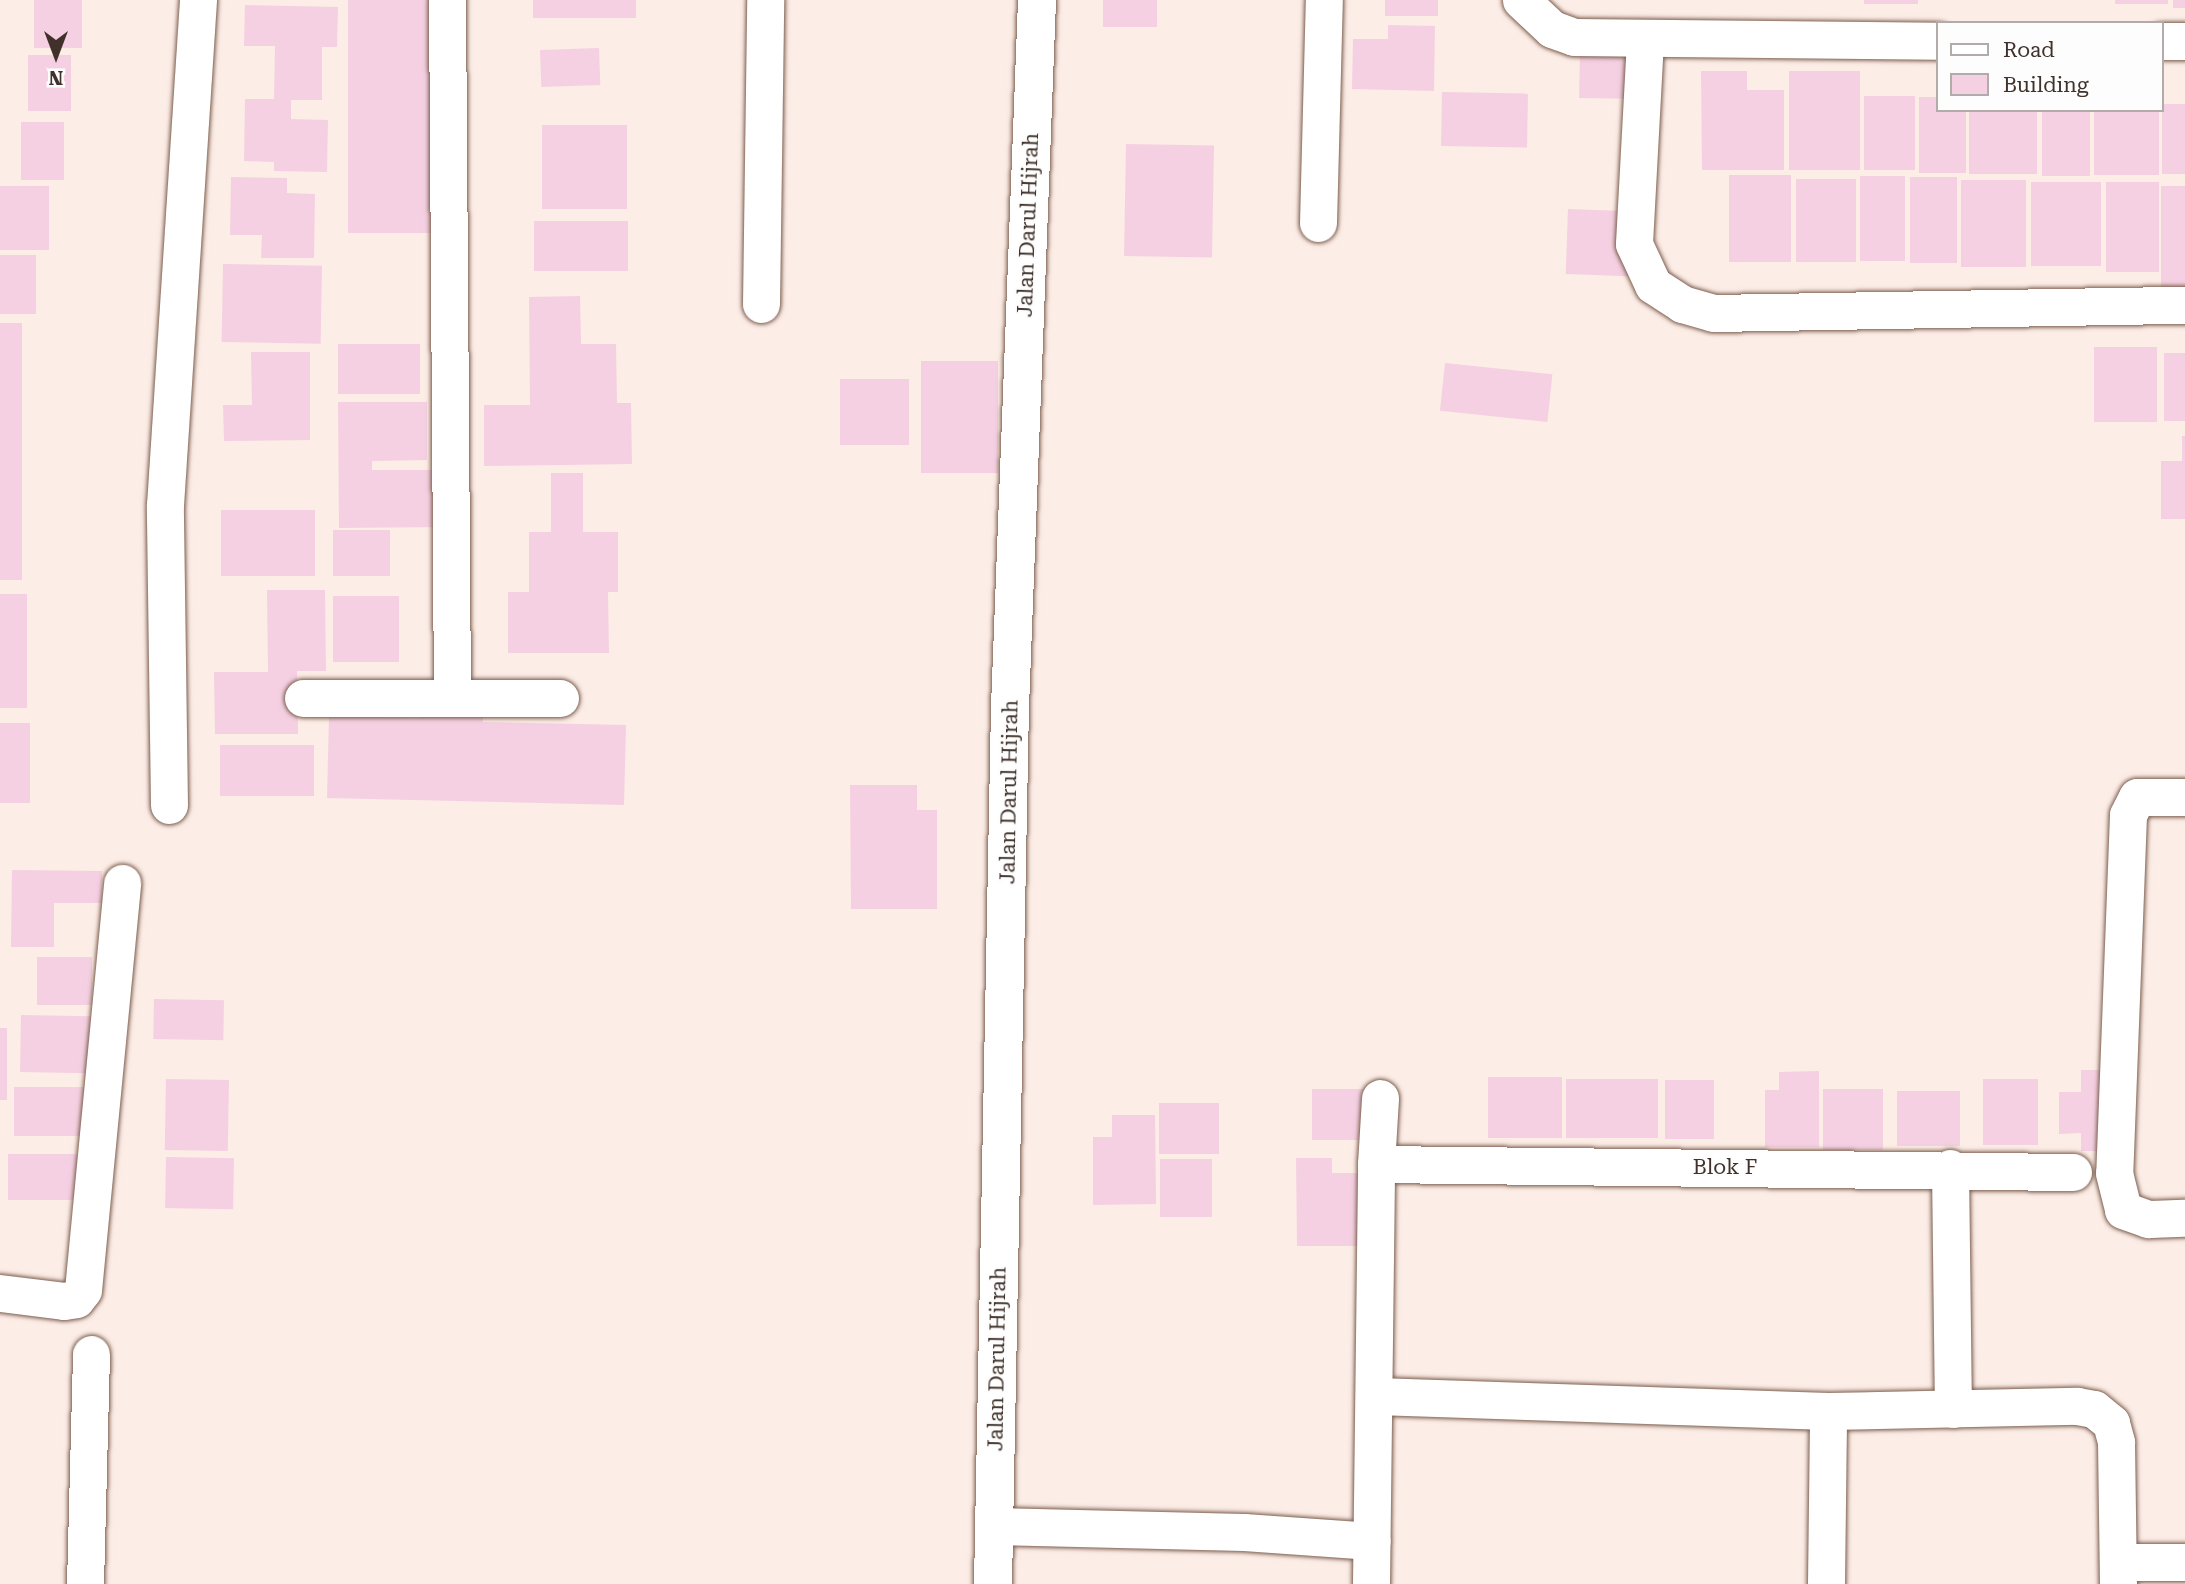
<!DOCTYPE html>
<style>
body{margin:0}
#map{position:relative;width:2185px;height:1584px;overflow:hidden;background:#fcede6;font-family:"Roboto Serif",serif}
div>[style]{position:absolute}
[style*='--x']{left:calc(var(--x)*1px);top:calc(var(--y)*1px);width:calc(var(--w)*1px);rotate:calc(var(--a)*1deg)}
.building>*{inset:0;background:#f5d0e2;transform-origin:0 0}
.roads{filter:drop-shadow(0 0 2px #7c5d4e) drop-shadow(0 0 2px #7c5d4e)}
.street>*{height:37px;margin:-18.5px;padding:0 18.5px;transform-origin:18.5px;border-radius:18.5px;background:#fff}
.secondary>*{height:38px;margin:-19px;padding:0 19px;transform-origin:19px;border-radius:19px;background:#fff}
span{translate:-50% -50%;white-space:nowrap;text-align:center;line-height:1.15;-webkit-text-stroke:5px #fdfdfd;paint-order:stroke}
.street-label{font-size:21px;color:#40322b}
.legend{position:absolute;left:1936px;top:21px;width:228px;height:91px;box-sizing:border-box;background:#fdfdfd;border:2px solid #b1aca9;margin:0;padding:9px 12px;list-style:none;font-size:21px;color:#40322b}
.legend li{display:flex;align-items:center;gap:14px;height:35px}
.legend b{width:35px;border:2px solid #b1aca9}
.north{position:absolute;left:21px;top:21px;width:70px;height:70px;-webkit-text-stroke:5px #fdfdfd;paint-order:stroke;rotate:180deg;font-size:19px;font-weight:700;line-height:28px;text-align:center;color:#40322b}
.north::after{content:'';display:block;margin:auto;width:24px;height:32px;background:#40322b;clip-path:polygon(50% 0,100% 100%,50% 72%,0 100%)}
</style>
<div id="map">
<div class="building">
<i style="left:34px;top:0;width:48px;height:48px"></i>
<i style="left:348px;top:0;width:83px;height:233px"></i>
<i style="left:533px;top:0;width:103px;height:18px"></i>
<i style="left:1103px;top:0;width:54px;height:27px"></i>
<i style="left:1385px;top:0;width:53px;height:16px"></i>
<i style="left:1864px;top:0;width:54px;height:4px"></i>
<i style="left:2115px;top:0;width:53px;height:4px"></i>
<i style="left:2173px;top:0;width:12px;height:8px"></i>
<i style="clip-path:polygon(245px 5px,338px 7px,337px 47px,322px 47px,322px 100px,291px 100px,291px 119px,328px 120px,327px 172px,274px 171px,274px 162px,244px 161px,245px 99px,274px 99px,275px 46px,244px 46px)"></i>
<i style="clip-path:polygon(1388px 25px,1435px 26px,1434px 91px,1352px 89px,1353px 39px,1388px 39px)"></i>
<i style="left:599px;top:48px;width:37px;height:59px;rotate:88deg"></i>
<i style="left:1580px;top:48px;width:60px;height:50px;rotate:1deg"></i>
<i style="left:28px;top:55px;width:43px;height:56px"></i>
<i style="clip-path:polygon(1701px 71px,1747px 71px,1747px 90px,1784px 90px,1784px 170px,1702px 170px)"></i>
<i style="left:1789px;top:71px;width:71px;height:99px"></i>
<i style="left:1442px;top:92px;width:86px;height:54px;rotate:1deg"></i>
<i style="left:1864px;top:96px;width:51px;height:74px"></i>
<i style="clip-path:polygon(1919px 97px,1938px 97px,1938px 110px,1966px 110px,1966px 173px,1919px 173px)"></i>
<i style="left:2162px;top:104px;width:23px;height:70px"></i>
<i style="left:1969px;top:110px;width:68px;height:64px"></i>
<i style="left:2042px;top:110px;width:48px;height:66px"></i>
<i style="left:2094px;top:110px;width:65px;height:65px"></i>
<i style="left:21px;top:122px;width:43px;height:58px"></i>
<i style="left:542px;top:125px;width:85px;height:84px"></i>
<i style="left:1126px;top:144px;width:88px;height:112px;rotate:1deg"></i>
<i style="left:1729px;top:175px;width:62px;height:87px"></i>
<i style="left:1860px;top:176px;width:45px;height:85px"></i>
<i style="clip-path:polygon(231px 177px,287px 178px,287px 193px,315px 194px,314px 258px,261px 258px,262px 235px,230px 235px)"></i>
<i style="left:1910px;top:177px;width:47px;height:86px"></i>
<i style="left:1796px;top:179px;width:60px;height:83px"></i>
<i style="left:1961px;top:180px;width:65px;height:87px"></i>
<i style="left:2031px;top:182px;width:70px;height:84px"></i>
<i style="left:2159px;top:182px;width:90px;height:53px;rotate:90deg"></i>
<i style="left:0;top:186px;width:49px;height:64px"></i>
<i style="left:2161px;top:186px;width:24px;height:101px"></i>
<i style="left:1568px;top:209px;width:63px;height:65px;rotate:2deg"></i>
<i style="left:534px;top:221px;width:94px;height:50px"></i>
<i style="left:0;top:255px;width:36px;height:59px"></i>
<i style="left:223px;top:264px;width:99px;height:78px;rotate:1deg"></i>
<i style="clip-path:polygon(580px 296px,581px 344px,616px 344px,617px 403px,631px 403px,632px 464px,484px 466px,484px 405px,530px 405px,529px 297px)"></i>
<i style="left:0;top:323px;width:22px;height:257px"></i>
<i style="left:338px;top:344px;width:82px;height:50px"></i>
<i style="left:2094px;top:347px;width:63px;height:75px"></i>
<i style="clip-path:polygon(251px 352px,310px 352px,310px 440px,224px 441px,223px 405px,252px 405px)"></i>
<i style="left:2164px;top:353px;width:21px;height:68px"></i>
<i style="left:921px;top:361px;width:77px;height:112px"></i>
<i style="left:1445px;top:363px;width:108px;height:48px;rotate:6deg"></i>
<i style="left:840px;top:379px;width:69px;height:66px"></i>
<i style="clip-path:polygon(338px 402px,427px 402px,427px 460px,372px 461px,372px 470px,445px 470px,446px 527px,339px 528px)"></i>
<i style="clip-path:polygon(2182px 436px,2185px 436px,2185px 519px,2161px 519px,2161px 461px,2182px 461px)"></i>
<i style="clip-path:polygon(551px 473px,583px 473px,583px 532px,618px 532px,618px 592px,608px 592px,609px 653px,508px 653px,508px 592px,529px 592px,529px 532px,551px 532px)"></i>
<i style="left:315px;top:510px;width:66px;height:94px;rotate:90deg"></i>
<i style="left:333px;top:530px;width:57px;height:46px"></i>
<i style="clip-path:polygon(267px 590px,325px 590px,326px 671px,297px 671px,298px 734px,215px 734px,214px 672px,268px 672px)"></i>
<i style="left:0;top:594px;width:27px;height:114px"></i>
<i style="left:333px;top:596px;width:66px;height:66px"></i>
<i style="clip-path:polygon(420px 708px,483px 709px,483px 722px,626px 725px,624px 805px,327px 798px,329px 716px,420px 718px)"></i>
<i style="left:0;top:723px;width:30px;height:80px"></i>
<i style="left:314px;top:745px;width:51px;height:94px;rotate:90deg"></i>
<i style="clip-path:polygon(850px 785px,917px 785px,917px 810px,937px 810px,937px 909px,851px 909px)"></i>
<i style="clip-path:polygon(12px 870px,102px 871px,102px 903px,54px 903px,54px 947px,11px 947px)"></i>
<i style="left:37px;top:957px;width:55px;height:48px"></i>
<i style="left:154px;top:999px;width:70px;height:40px;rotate:1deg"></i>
<i style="left:21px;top:1015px;width:70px;height:57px;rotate:1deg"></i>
<i style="left:0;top:1028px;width:7px;height:72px"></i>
<i style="clip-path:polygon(2081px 1070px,2112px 1070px,2113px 1151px,2081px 1151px,2081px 1133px,2059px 1134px,2059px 1092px,2081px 1092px)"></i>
<i style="clip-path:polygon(1819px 1071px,1819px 1147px,1765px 1147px,1765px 1090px,1779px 1090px,1779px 1072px)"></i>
<i style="left:1562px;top:1077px;width:61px;height:74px;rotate:90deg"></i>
<i style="left:166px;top:1079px;width:63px;height:71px;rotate:1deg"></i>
<i style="left:1658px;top:1079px;width:59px;height:92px;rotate:90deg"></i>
<i style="left:2038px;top:1079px;width:66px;height:55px;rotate:90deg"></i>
<i style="left:1665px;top:1080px;width:49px;height:59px"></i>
<i style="left:14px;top:1087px;width:70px;height:49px"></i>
<i style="left:1312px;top:1089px;width:61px;height:51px"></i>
<i style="left:1823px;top:1089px;width:60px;height:61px"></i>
<i style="left:1897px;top:1091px;width:63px;height:55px"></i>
<i style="left:1159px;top:1103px;width:60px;height:51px"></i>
<i style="clip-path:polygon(1112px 1115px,1155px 1115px,1156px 1204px,1093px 1205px,1093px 1137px,1112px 1137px)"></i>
<i style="left:8px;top:1154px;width:70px;height:46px"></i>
<i style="left:166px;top:1157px;width:68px;height:51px;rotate:1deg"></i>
<i style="clip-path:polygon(1296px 1158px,1332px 1158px,1332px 1173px,1371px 1173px,1371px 1246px,1297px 1246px)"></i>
<i style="left:1160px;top:1159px;width:52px;height:58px"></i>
</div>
<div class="roads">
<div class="street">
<i style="--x:447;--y:0;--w:698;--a:89.59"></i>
<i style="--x:1521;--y:0;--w:42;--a:43.1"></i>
<i style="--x:1552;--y:29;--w:23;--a:20"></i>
<i style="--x:1574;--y:37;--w:364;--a:0.6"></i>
<i style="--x:1645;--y:40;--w:204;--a:93.1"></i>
<i style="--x:1634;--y:244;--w:45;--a:65.1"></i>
<i style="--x:1653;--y:285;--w:35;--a:33"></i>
<i style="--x:1682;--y:304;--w:32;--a:16"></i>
<i style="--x:1713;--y:313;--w:472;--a:-1"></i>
<i style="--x:2162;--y:41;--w:23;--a:0"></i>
<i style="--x:1318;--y:223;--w:223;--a:-88.5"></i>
<i style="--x:761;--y:304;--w:304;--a:-89.2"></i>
<i style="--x:303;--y:698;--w:257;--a:0"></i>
<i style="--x:2185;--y:797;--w:48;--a:180"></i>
<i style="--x:2137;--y:797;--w:20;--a:117"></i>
<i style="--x:2128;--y:815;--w:358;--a:92.2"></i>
<i style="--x:2114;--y:1173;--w:38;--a:76"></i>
<i style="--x:2123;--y:1210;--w:27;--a:20"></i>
<i style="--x:2148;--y:1219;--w:37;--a:-2"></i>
<i style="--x:169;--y:805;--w:300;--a:-90.8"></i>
<i style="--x:165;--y:505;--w:506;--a:-86.26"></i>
<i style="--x:1376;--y:1164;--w:697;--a:0.66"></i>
<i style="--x:1950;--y:1168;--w:241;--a:89.3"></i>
<i style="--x:0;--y:1293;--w:64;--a:7.1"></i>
<i style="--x:64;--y:1301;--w:12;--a:-9"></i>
<i style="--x:76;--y:1299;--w:11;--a:-52"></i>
<i style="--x:83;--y:1290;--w:409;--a:-84.5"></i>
<i style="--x:1376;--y:1396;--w:452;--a:1.9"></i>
<i style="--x:1828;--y:1411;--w:249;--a:-1.2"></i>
<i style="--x:2077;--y:1406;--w:17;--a:10"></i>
<i style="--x:2094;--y:1409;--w:22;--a:39"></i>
<i style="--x:2111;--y:1423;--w:20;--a:75"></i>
<i style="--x:2116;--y:1442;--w:142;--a:89.2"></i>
<i style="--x:994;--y:1526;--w:250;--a:1.4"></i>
<i style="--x:1244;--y:1532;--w:128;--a:4"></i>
<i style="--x:2118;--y:1562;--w:67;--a:0"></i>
<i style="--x:85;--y:1584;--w:230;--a:-88.5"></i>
<i style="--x:1371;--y:1584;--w:420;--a:-89.3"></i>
<i style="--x:1376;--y:1164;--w:66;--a:-86.5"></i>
<i style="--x:1826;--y:1584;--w:173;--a:-89.3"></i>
</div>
<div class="secondary">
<i style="--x:993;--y:1584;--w:877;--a:-88.89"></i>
<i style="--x:1010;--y:707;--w:708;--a:-87.81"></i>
</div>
</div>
<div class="street-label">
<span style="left:1028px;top:225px;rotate:-88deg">Jalan Darul Hijrah</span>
<span style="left:1009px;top:792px;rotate:-89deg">Jalan Darul Hijrah</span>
<span style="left:1725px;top:1167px">Blok F</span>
<span style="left:997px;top:1359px;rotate:-89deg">Jalan Darul Hijrah</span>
</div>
<ul class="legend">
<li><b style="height:9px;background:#fff"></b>Road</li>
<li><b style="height:19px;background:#f5d0e2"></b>Building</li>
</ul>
<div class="north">N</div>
</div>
